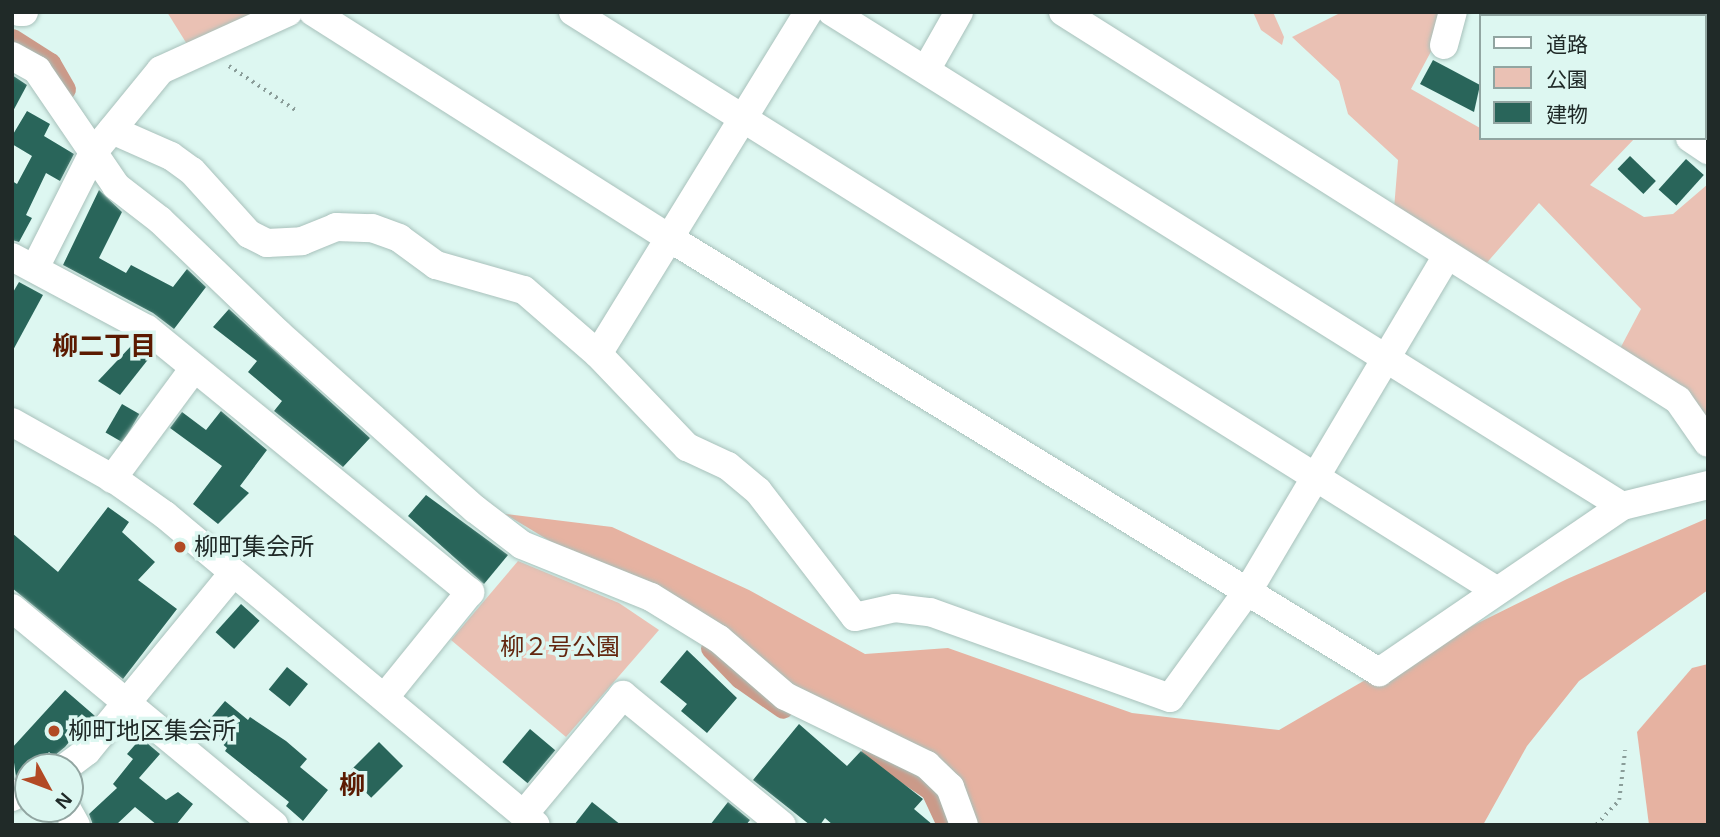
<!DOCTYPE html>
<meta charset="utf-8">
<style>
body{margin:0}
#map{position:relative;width:1720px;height:837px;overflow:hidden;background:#ddf7f1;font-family:Helvetica,"Noto Sans JP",sans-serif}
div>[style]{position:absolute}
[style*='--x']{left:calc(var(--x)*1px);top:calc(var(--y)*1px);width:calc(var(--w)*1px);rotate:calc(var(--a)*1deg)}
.green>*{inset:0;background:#eac1b4}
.forest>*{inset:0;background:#e6b2a1}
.canal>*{height:21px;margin:-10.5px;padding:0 10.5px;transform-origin:10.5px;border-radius:10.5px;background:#cb9a89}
.building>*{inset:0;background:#29655a;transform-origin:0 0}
.path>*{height:3.5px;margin-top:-1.75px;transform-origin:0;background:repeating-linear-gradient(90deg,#8a9d99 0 2px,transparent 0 7px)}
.roads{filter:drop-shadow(0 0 2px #a8c1bb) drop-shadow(0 0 2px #a8c1bb)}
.minor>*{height:28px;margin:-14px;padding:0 14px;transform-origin:14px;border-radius:14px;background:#fff}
.dots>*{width:19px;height:19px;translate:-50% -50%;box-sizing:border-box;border:4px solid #ddf7f1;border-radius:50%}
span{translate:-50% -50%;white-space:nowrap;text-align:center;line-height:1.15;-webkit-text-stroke:7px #ddf7f1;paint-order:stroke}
.poi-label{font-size:24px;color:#202a28}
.left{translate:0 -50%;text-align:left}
.park-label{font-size:24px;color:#63260f}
.neighbourhood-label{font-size:26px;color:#5b1a01;font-weight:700}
.frame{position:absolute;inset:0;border:14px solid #202a28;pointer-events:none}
.legend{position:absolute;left:1479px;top:14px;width:228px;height:126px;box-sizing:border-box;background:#ddf7f1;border:2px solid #91a5a1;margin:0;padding:9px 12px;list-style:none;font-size:21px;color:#202a28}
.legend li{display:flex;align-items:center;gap:14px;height:35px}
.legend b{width:35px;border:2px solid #91a5a1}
.north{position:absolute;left:14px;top:753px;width:70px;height:70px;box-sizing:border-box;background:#ddf7f1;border:2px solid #91a5a1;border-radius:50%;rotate:131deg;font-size:19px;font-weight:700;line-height:28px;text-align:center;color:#202a28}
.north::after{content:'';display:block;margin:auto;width:24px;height:32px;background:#b24a25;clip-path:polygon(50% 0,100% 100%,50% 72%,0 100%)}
</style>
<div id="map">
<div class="green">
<i style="clip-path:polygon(167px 12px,259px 12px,190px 49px)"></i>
<i style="clip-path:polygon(1253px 12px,1273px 12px,1284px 37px,1282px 45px,1261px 30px)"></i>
<i style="clip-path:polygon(1342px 12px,1452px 12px,1411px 89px,1480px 128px,1480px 138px,1635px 138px,1590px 185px,1644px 217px,1673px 214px,1708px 184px,1708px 431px,1614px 360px,1641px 309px,1539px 203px,1477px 274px,1393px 221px,1398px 160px,1348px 114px,1339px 81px,1292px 37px)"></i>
<i style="clip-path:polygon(518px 561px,619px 603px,659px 630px,566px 737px,451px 640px)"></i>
</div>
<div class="forest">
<i style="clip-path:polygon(505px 514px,612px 527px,749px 590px,865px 654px,948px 648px,1132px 713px,1279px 730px,1379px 672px,1567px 579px,1708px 518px,1708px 590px,1579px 681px,1527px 746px,1483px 825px,960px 825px,935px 773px)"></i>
<i style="clip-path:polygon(1708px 664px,1708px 825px,1649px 825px,1637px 732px,1692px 668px)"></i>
</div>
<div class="canal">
<i style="--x:12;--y:39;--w:45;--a:32.3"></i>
<i style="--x:50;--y:63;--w:30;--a:60"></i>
<i style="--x:711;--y:648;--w:42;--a:46"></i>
<i style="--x:740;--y:678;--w:52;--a:34.9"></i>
<i style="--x:872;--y:750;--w:71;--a:34.1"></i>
<i style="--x:931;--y:790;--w:38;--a:65"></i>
</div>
<div class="building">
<i style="clip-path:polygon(1433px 60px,1480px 85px,1474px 112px,1420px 84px)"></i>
<i style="clip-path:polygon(12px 75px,27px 85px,12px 113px)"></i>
<i style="clip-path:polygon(27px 111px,50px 124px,44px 136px,74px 154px,60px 181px,46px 173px,26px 215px,32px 218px,19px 242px,12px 240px,12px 181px,17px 184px,32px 156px,12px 144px,12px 136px)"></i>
<i style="left:1630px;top:156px;width:36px;height:18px;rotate:44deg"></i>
<i style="left:1686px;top:159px;width:24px;height:41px;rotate:42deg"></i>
<i style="clip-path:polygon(99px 190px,122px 212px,99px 258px,126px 273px,131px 265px,173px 287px,187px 269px,206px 287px,174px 329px,153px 313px,63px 265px)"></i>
<i style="clip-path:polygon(19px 282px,43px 295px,12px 352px,12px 294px)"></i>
<i style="clip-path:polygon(229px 309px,370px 438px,343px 467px,274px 411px,282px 401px,248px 372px,257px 361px,213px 327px)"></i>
<i style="clip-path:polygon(132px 345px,150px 357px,120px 395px,98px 381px)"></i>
<i style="left:122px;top:404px;width:20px;height:33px;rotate:30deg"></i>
<i style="clip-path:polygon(221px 411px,267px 450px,240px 486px,249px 493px,218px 524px,193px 504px,222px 466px,170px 428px,182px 412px,206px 430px)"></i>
<i style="clip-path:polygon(426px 495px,508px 555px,484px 584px,408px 516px)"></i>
<i style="clip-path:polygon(108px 507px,129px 522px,122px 532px,155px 562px,138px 580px,177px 609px,123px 679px,12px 588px,12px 533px,58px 572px)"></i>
<i style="left:241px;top:604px;width:25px;height:38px;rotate:42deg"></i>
<i style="clip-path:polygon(687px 650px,737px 698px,707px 733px,681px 711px,687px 704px,660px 682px)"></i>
<i style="left:287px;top:667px;width:27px;height:29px;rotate:39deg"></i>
<i style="clip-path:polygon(65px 690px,95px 716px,85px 727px,72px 716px,68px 720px,79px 730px,65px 747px,54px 756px,49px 752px,35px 767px,28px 767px,28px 773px,16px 777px,12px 748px)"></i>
<i style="clip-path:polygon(225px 701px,248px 720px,250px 717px,286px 741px,307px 759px,300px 767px,328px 790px,303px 821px,286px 806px,289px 802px,225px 751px,227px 748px,203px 727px)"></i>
<i style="clip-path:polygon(799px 724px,847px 766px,861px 751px,865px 754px,923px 799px,914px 809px,933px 825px,833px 825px,825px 818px,820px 825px,810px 825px,753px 780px)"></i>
<i style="left:530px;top:729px;width:33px;height:43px;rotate:40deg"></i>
<i style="clip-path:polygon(141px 738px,160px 754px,139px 778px,166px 800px,178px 792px,193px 804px,176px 825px,157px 825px,135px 807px,116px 825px,93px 825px,89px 814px,117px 788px,113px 784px,133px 759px,127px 754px)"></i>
<i style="left:379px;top:742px;width:34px;height:45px;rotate:45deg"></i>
<i style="clip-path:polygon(592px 802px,621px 825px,574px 825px)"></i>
<i style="clip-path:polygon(728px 802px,750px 820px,746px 825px,710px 825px)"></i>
</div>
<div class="path">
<i style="--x:229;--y:66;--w:82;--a:33.5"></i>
<i style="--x:1596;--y:825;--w:34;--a:-47"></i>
<i style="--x:1619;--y:800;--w:50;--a:-83.2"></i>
</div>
<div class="roads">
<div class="minor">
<i style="--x:19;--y:12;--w:5;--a:0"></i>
<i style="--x:313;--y:12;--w:418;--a:32.4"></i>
<i style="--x:666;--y:236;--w:836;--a:31.45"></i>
<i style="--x:1379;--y:672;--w:294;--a:-34.3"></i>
<i style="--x:1622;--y:506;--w:89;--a:-13.7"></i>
<i style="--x:573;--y:12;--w:1089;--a:32.06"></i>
<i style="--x:832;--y:12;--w:932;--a:32.02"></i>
<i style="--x:1063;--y:12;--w:727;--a:32.25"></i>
<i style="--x:1678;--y:400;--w:52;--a:55.1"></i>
<i style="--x:1545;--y:12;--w:6;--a:45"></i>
<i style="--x:1444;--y:45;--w:34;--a:-75"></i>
<i style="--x:12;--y:56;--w:29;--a:29"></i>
<i style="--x:37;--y:70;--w:140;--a:55.7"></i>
<i style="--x:116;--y:186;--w:56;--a:37.7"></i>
<i style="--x:160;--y:220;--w:165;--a:43.8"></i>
<i style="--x:279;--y:334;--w:263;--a:41.8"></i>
<i style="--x:475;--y:509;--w:59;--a:37.5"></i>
<i style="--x:522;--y:545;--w:139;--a:22"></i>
<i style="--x:651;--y:597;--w:80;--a:31.7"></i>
<i style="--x:719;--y:639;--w:87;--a:40.8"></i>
<i style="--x:785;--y:696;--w:158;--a:25.9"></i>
<i style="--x:927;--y:765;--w:32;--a:44"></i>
<i style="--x:950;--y:787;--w:40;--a:69.8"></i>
<i style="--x:926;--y:70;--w:67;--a:-60.4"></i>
<i style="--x:112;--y:130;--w:64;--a:23.8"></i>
<i style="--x:171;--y:156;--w:26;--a:36"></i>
<i style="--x:192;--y:171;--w:85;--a:47.9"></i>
<i style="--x:249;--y:234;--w:20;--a:27"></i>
<i style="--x:267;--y:243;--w:35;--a:-3"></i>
<i style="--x:302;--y:241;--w:37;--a:-22"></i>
<i style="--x:336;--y:227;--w:36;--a:2"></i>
<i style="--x:372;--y:228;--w:29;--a:20"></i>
<i style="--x:399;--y:238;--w:46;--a:36.1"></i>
<i style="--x:436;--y:265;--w:91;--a:15.9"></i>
<i style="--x:524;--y:290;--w:98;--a:40.9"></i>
<i style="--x:598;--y:354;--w:129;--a:46.3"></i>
<i style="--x:687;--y:447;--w:45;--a:24.9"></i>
<i style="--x:728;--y:466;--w:39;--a:40"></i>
<i style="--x:758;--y:491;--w:159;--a:52.4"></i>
<i style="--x:855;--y:617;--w:41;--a:-12.7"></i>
<i style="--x:895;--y:608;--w:35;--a:7"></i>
<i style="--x:930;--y:612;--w:255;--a:19.7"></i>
<i style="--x:1170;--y:698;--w:135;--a:-54.1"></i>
<i style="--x:1249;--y:589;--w:388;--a:-59.3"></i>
<i style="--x:1690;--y:138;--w:22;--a:34"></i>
<i style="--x:12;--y:257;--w:153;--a:28.1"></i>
<i style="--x:147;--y:329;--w:417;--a:39.2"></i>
<i style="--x:470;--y:592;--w:135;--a:129"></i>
<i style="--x:35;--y:268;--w:129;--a:-63.2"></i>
<i style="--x:93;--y:153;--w:107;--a:-50.7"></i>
<i style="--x:161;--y:70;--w:140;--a:-24.5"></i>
<i style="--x:598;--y:354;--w:401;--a:-58.4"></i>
<i style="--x:12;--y:422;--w:120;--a:29.3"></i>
<i style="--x:117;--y:481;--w:59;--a:35.3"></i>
<i style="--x:165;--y:515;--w:483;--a:39.9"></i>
<i style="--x:112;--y:479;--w:138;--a:-53.5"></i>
<i style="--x:12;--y:608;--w:340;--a:39.6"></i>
<i style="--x:66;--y:767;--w:26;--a:-37"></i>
<i style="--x:87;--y:751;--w:230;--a:-50.6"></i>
<i style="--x:12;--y:797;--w:18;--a:-27"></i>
<i style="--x:67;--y:809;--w:18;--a:61"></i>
<i style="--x:524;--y:814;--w:155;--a:-50.2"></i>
<i style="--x:623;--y:695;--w:205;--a:39.3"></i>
</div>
</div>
<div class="dots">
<i style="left:180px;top:547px;background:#b24a25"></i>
<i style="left:54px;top:731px;background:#b24a25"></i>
</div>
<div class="poi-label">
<span class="left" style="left:194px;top:547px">柳町集会所</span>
<span class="left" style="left:68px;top:731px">柳町地区集会所</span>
</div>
<div class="park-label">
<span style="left:560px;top:647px">柳２号公園</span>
</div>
<div class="neighbourhood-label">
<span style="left:104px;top:347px">柳二丁目</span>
<span style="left:352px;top:786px">柳</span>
</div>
<div class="frame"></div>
<ul class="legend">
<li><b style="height:9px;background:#fff"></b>道路</li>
<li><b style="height:19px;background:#eac1b4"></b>公園</li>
<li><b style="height:19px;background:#29655a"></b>建物</li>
</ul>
<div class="north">N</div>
</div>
